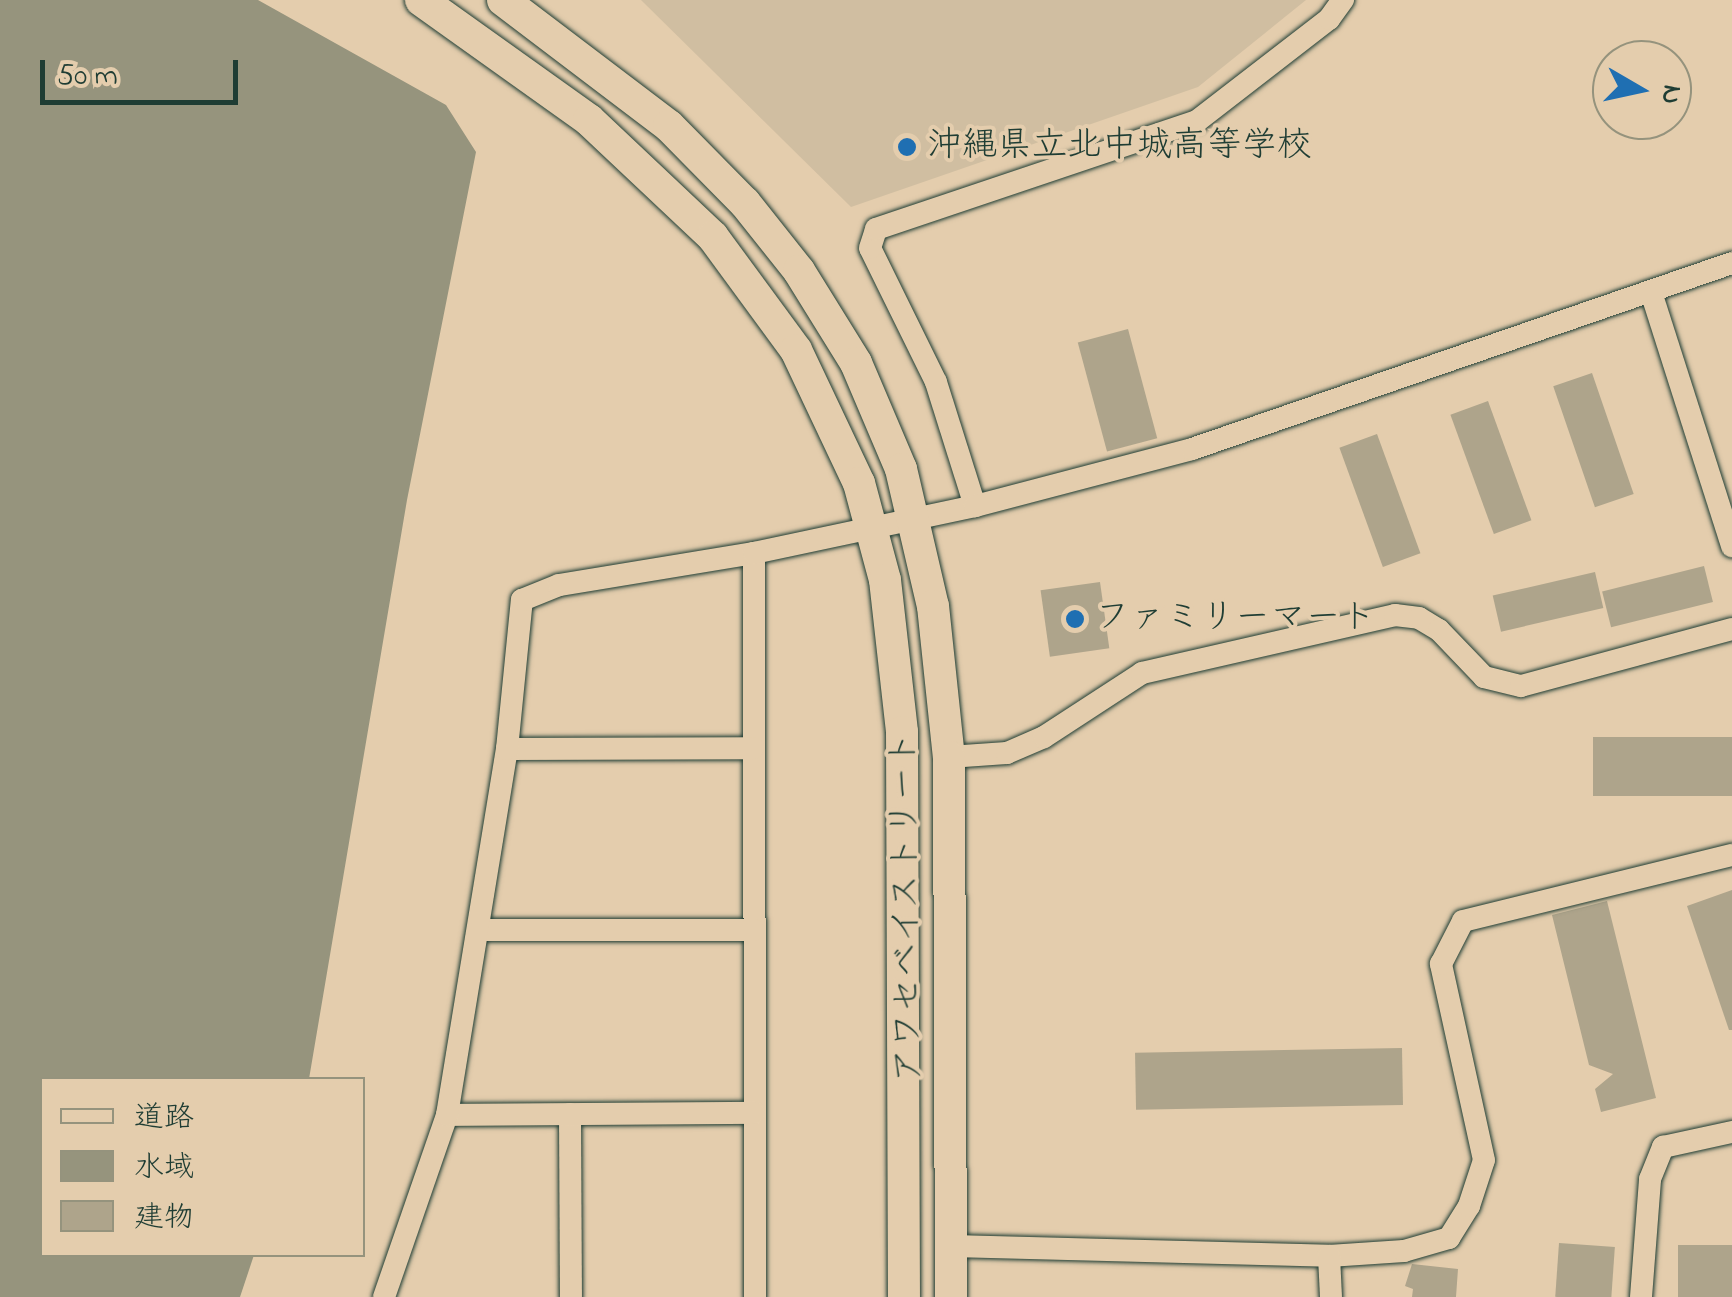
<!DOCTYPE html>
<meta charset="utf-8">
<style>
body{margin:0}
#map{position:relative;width:1732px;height:1297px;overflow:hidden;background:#e4cdad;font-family:"Indie Flower","Klee One",sans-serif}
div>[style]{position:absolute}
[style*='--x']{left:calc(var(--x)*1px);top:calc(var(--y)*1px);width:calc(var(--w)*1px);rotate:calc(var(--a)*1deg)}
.built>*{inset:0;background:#d0bea1}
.water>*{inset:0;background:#96947d}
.building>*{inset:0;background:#aea48b;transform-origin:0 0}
.roads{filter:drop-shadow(0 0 2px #1f3d34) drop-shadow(0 0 2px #1f3d34)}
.minor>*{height:22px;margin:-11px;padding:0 11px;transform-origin:11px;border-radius:11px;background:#e4cdad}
.secondary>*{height:32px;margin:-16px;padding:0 16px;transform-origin:16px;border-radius:16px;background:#e4cdad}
.dots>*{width:28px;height:28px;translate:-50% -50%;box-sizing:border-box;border:5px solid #e4cdad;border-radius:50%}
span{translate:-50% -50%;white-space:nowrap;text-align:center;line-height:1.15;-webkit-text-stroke:8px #e4cdad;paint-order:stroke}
.poi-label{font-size:35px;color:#1f3d34}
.left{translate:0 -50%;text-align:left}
.street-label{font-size:35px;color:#1f3d34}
.legend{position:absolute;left:40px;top:1077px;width:325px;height:180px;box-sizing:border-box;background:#e4cdad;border:2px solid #95937d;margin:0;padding:12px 18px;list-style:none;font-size:30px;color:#1f3d34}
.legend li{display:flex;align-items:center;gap:20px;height:50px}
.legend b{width:50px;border:2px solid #95937d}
.north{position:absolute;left:1592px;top:40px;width:100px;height:100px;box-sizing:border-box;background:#e4cdad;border:2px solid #95937d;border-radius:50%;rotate:99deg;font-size:28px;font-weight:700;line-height:40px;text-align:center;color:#1f3d34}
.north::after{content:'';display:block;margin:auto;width:35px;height:45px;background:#1f6fb2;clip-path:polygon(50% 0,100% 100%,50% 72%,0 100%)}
.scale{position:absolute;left:40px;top:60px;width:198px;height:45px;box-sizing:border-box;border:5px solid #1f3d34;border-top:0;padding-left:12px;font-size:30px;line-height:35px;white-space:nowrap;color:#1f3d34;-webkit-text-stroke:8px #e4cdad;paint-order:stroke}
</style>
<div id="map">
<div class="built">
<i style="clip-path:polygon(641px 0,1306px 0,1198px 87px,851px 207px)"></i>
</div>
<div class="water">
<i style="clip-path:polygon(0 0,258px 0,446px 105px,476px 152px,407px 500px,309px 1079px,42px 1080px,42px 1254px,254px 1255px,240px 1297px,0 1297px)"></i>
</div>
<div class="building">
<i style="left:1128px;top:329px;width:113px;height:52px;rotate:75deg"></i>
<i style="left:1592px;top:373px;width:128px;height:41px;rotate:71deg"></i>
<i style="left:1488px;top:401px;width:127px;height:40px;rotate:70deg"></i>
<i style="left:1377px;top:434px;width:127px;height:40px;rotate:70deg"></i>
<i style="left:1704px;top:566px;width:37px;height:105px;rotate:76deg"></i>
<i style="left:1595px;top:572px;width:37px;height:105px;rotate:77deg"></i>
<i style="left:1100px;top:582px;width:67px;height:60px;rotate:82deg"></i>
<i style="left:1732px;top:737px;width:59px;height:139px;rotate:90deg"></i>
<i style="clip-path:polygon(1732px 890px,1732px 1030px,1729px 1030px,1687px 906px)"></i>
<i style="clip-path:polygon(1607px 901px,1656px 1098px,1601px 1112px,1595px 1089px,1613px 1074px,1589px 1065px,1552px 915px)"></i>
<i style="left:1402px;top:1048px;width:57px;height:267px;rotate:89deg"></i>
<i style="left:1559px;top:1243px;width:56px;height:54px;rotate:4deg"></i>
<i style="left:1732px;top:1245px;width:52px;height:54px;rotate:90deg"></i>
<i style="clip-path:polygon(1412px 1264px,1458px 1269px,1456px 1297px,1412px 1297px,1413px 1289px,1405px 1286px)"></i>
</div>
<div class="roads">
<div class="minor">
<i style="--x:1651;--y:292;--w:267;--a:72.3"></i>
<i style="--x:975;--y:506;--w:130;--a:-107.5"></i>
<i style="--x:936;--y:382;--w:149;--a:-116.2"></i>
<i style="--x:870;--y:248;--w:20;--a:-72"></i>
<i style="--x:876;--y:229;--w:339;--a:-18.6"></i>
<i style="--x:1197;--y:121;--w:167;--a:-37.7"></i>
<i style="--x:1329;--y:19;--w:24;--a:-54"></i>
<i style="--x:754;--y:553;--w:744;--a:89.92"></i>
<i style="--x:507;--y:749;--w:246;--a:-0.2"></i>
<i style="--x:949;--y:757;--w:58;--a:-3.9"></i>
<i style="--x:1007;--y:753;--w:40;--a:-23.4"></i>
<i style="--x:1044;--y:737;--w:117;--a:-33.1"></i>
<i style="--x:1142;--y:673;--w:260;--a:-12.9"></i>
<i style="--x:1395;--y:615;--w:24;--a:7"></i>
<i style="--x:1419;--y:618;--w:23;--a:31"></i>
<i style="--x:1439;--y:630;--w:65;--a:46.2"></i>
<i style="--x:1484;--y:677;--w:38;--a:14"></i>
<i style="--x:1521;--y:686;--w:219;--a:-15.1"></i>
<i style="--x:478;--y:930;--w:275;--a:0"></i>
<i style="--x:570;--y:1114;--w:183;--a:89.7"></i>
<i style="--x:447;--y:1115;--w:307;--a:-0.4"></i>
<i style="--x:952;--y:1246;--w:377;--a:1.5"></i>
<i style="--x:1329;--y:1256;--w:75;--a:-3.8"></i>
<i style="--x:1404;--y:1251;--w:47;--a:-16.1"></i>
<i style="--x:1449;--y:1238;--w:38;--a:-58"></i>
<i style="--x:1469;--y:1206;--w:48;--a:-71.9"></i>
<i style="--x:1484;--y:1160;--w:201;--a:-102.4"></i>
<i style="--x:1441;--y:964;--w:48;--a:-62.9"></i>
<i style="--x:1463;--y:921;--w:277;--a:-13.8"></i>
<i style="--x:1329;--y:1256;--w:41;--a:87.2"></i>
<i style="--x:384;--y:1297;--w:193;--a:-70.9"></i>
<i style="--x:447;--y:1115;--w:371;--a:-80.7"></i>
<i style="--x:507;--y:749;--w:150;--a:-84.3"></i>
<i style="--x:522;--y:600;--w:40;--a:-22"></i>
<i style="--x:559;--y:585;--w:198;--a:-9.3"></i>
<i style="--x:754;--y:553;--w:226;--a:-12"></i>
<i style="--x:975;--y:506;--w:224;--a:-14.7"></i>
<i style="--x:1192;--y:449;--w:571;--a:-19.01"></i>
<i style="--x:1641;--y:1297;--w:118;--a:-85.6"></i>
<i style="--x:1650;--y:1179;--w:35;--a:-68"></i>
<i style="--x:1663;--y:1147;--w:71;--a:-12.3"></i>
</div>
<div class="secondary">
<i style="--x:421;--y:0;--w:206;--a:35.5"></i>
<i style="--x:589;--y:120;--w:170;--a:43.3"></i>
<i style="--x:713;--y:237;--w:140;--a:53.7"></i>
<i style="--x:796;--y:350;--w:147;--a:64.7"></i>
<i style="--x:859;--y:483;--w:100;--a:75"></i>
<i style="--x:885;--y:580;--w:153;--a:83.6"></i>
<i style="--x:902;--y:732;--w:565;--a:89.8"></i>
<i style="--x:503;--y:0;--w:208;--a:37.2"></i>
<i style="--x:669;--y:126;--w:108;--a:45.4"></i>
<i style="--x:745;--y:203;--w:87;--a:51.5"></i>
<i style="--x:799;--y:271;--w:108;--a:58.2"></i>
<i style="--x:856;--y:363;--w:115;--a:67"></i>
<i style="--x:901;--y:469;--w:141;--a:76.9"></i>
<i style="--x:933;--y:606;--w:152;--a:84"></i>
<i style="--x:949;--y:757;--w:540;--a:89.79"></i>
</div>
</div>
<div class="dots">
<i style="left:907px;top:147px;background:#1f6fb2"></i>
<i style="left:1075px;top:619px;background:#1f6fb2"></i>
</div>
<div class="poi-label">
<span class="left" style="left:927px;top:147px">沖縄県立北中城高等学校</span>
<span class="left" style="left:1095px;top:619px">ファミリーマート</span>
</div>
<div class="street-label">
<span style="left:908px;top:907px;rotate:-91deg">アワセベイストリート</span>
</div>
<ul class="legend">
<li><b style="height:12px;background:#e4cdad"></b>道路</li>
<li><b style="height:28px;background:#96947d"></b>水域</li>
<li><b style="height:28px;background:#aea48b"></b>建物</li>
</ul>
<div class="north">N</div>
<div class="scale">50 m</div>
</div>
